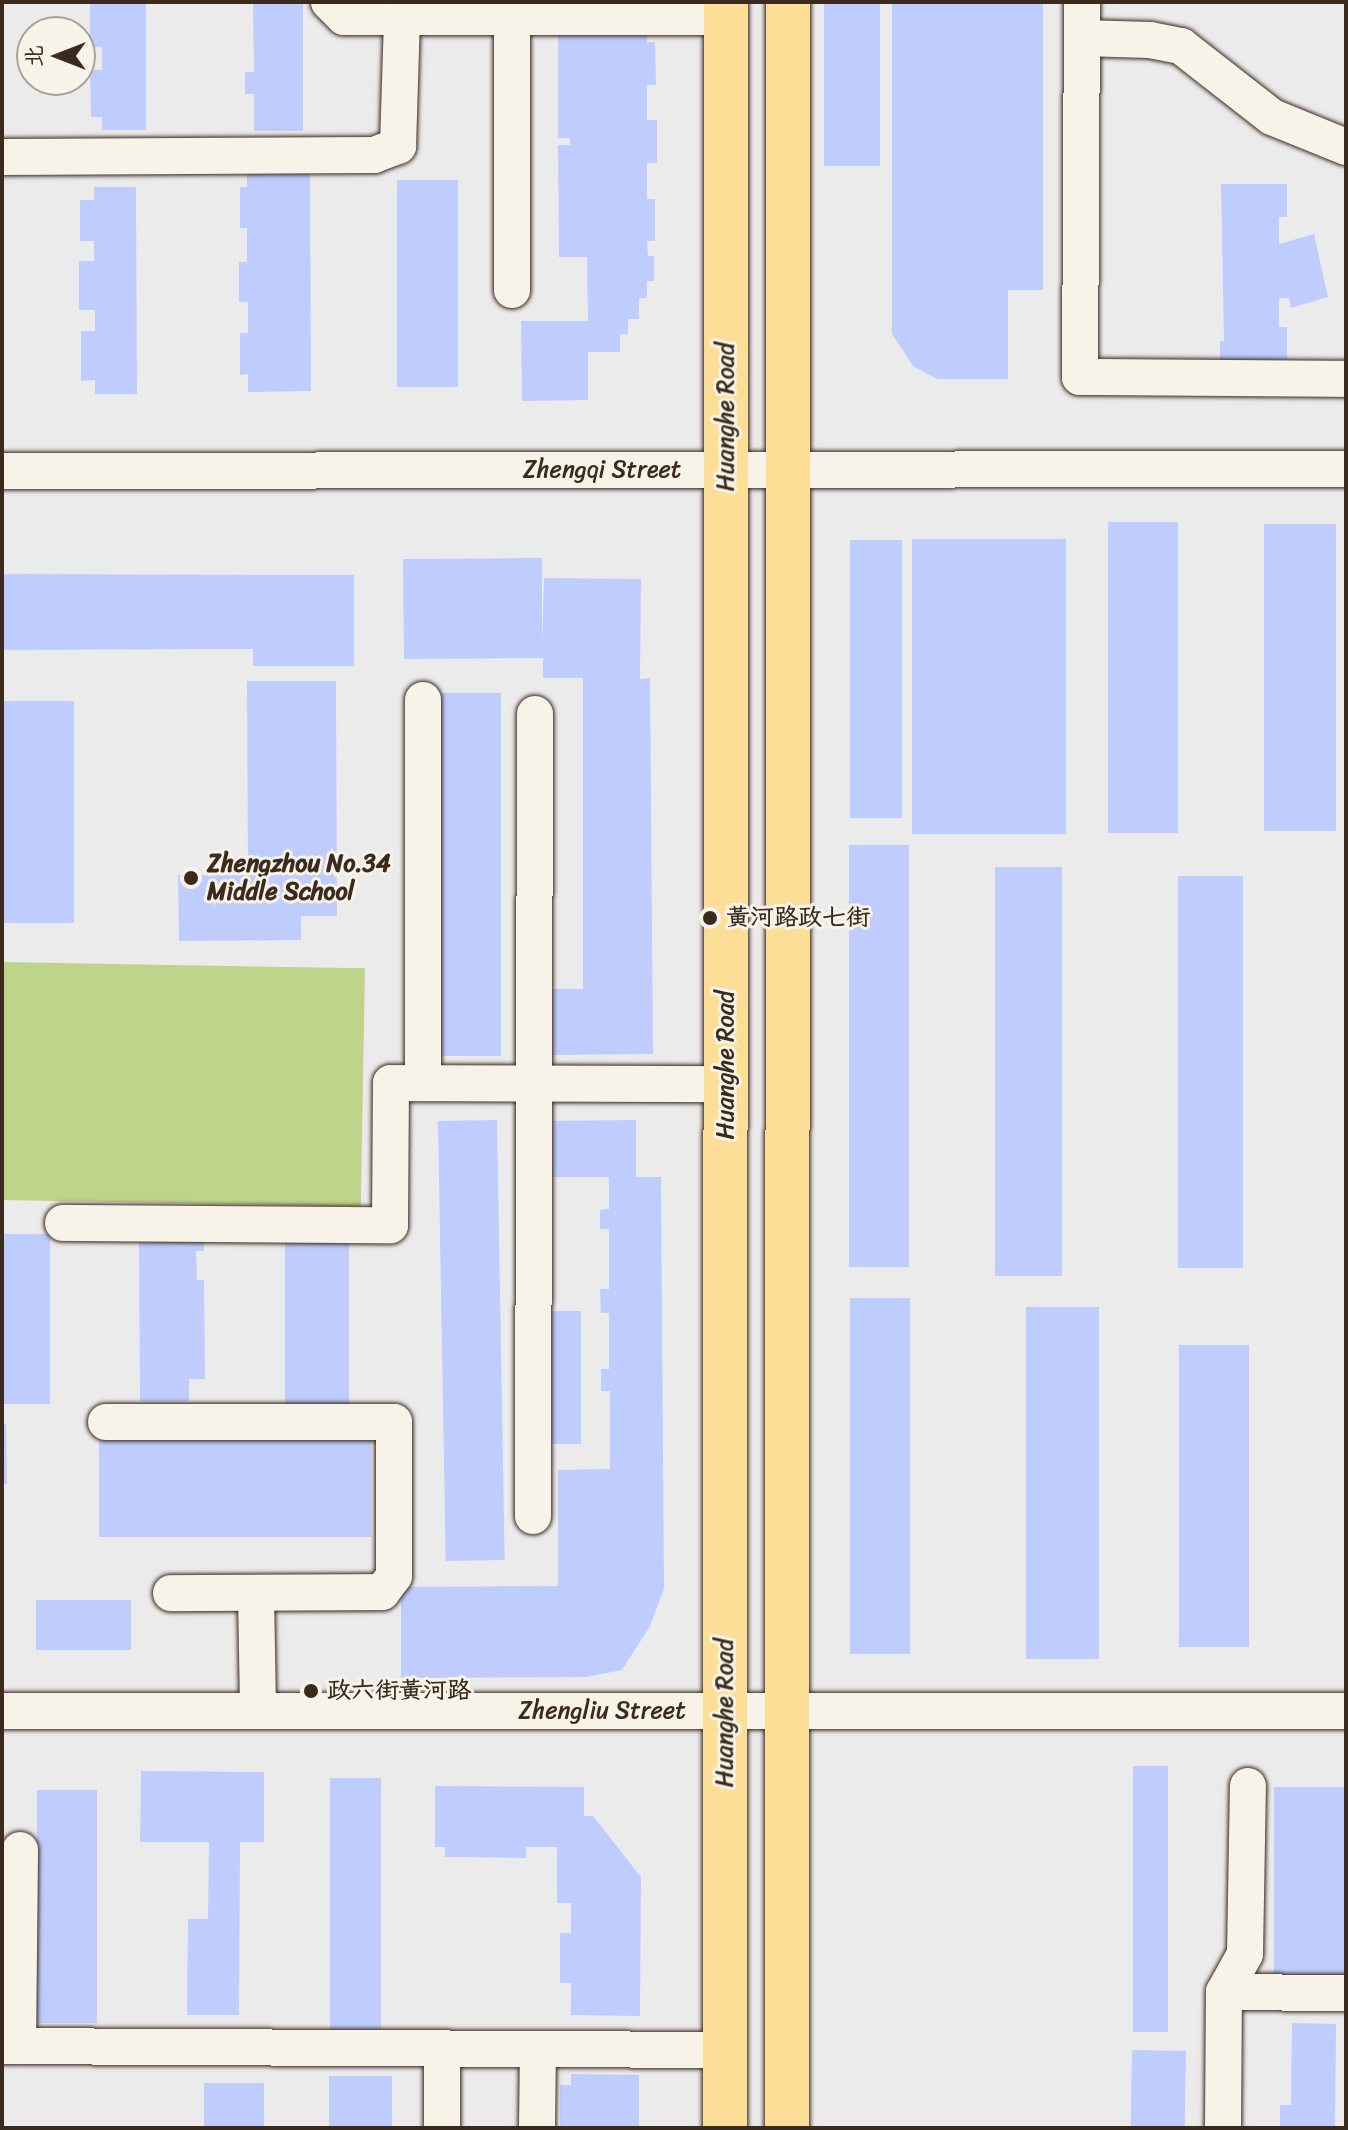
<!DOCTYPE html>
<meta charset="utf-8">
<style>
body{margin:0}
#map{position:relative;width:1348px;height:2130px;overflow:hidden;background:#ecebec;font-family:Sriracha,"LXGW WenKai TC",sans-serif}
div>[style]{position:absolute}
[style*='--x']{left:calc(var(--x)*1px);top:calc(var(--y)*1px);width:calc(var(--w)*1px);rotate:calc(var(--a)*1deg)}
.green>*{inset:0;background:#bed48a;transform-origin:0 0}
.building>*{inset:0;background:#bfcdfe;transform-origin:0 0}
.roads{filter:drop-shadow(0 0 2px #3b2a1e) drop-shadow(0 0 2px #3b2a1e)}
.minor>*{height:36px;margin:-18px;padding:0 18px;transform-origin:18px;border-radius:18px;background:#f7f3e8}
.major>*{height:44px;margin:-22px;padding:0 22px;transform-origin:22px;border-radius:22px;background:#fdde96}
.dots>*{width:22px;height:22px;translate:-50% -50%;box-sizing:border-box;border:4px solid #f7f3e8;border-radius:50%}
span{translate:-50% -50%;white-space:nowrap;text-align:center;line-height:1.15;-webkit-text-stroke:6px #f7f3e8;paint-order:stroke}
.street-label{font-size:24px;color:#3b2a1e}
.poi-label{font-size:24px;color:#3b2a1e;font-weight:700}
.left{translate:0 -50%;text-align:left}
.frame{position:absolute;inset:0;border:4px solid #3b2a1e;pointer-events:none}
.north{position:absolute;left:16px;top:16px;width:80px;height:80px;box-sizing:border-box;background:#f7f3e8;border:2px solid #aca397;border-radius:50%;rotate:270deg;font-size:22px;font-weight:700;line-height:32px;text-align:center;color:#3b2a1e}
.north::after{content:'';display:block;margin:auto;width:28px;height:36px;background:#3b2a1e;clip-path:polygon(50% 0,100% 100%,50% 72%,0 100%)}
</style>
<div id="map">
<div class="green">
<i style="left:2px;top:962px;width:363px;height:238px;rotate:1deg"></i>
</div>
<div class="building">
<i style="clip-path:polygon(90px 2px,146px 2px,146px 130px,102px 130px,102px 117px,91px 117px,90px 70px,102px 70px,102px 47px,90px 47px)"></i>
<i style="clip-path:polygon(253px 2px,303px 2px,303px 131px,254px 131px,254px 94px,245px 94px,245px 72px,254px 72px)"></i>
<i style="left:824px;top:2px;width:56px;height:164px"></i>
<i style="clip-path:polygon(892px 2px,1043px 2px,1043px 290px,1008px 290px,1008px 379px,937px 379px,913px 366px,892px 334px)"></i>
<i style="clip-path:polygon(647px 24px,647px 42px,655px 42px,656px 85px,647px 85px,647px 120px,657px 120px,657px 163px,647px 163px,647px 199px,655px 199px,655px 241px,647px 241px,648px 256px,654px 256px,654px 281px,647px 281px,647px 298px,639px 298px,639px 319px,628px 319px,628px 334px,620px 334px,620px 352px,588px 352px,588px 400px,522px 401px,521px 321px,588px 321px,587px 257px,559px 257px,558px 145px,570px 145px,570px 138px,558px 138px,558px 25px)"></i>
<i style="clip-path:polygon(247px 170px,310px 170px,311px 391px,248px 392px,248px 374px,240px 375px,240px 333px,248px 333px,248px 302px,239px 302px,239px 262px,247px 262px,247px 228px,240px 228px,240px 187px,247px 187px)"></i>
<i style="left:397px;top:180px;width:61px;height:207px"></i>
<i style="clip-path:polygon(1221px 184px,1287px 184px,1287px 217px,1279px 217px,1279px 244px,1314px 234px,1328px 297px,1291px 308px,1289px 298px,1279px 298px,1279px 327px,1287px 327px,1287px 365px,1220px 365px,1220px 341px,1224px 341px)"></i>
<i style="clip-path:polygon(94px 187px,136px 187px,137px 394px,95px 394px,95px 380px,81px 381px,81px 331px,95px 331px,95px 310px,79px 310px,79px 261px,94px 261px,94px 241px,80px 241px,80px 200px,94px 200px)"></i>
<i style="left:1178px;top:522px;width:311px;height:70px;rotate:90deg"></i>
<i style="left:1264px;top:524px;width:72px;height:307px"></i>
<i style="left:912px;top:539px;width:154px;height:295px"></i>
<i style="left:850px;top:540px;width:52px;height:278px"></i>
<i style="clip-path:polygon(542px 558px,542px 645px,544px 578px,641px 579px,640px 679px,650px 678px,653px 1054px,543px 1055px,543px 989px,583px 989px,583px 678px,543px 678px,543px 658px,404px 659px,403px 559px)"></i>
<i style="clip-path:polygon(2px 574px,354px 575px,354px 666px,253px 666px,253px 649px,2px 650px)"></i>
<i style="clip-path:polygon(247px 681px,336px 681px,337px 916px,301px 916px,301px 940px,179px 941px,178px 875px,248px 875px)"></i>
<i style="left:441px;top:693px;width:60px;height:363px"></i>
<i style="left:2px;top:701px;width:72px;height:222px"></i>
<i style="left:849px;top:845px;width:60px;height:422px"></i>
<i style="left:995px;top:867px;width:67px;height:409px"></i>
<i style="left:1178px;top:876px;width:65px;height:392px"></i>
<i style="left:497px;top:1120px;width:440px;height:59px;rotate:89deg"></i>
<i style="clip-path:polygon(636px 1120px,636px 1177px,661px 1177px,664px 1589px,650px 1626px,622px 1670px,586px 1677px,401px 1678px,401px 1587px,558px 1586px,558px 1470px,610px 1469px,610px 1391px,601px 1391px,601px 1369px,609px 1369px,609px 1313px,601px 1313px,600px 1289px,609px 1289px,609px 1229px,600px 1229px,600px 1210px,609px 1209px,609px 1177px,545px 1177px,544px 1121px)"></i>
<i style="left:2px;top:1234px;width:48px;height:170px"></i>
<i style="clip-path:polygon(204px 1236px,204px 1251px,196px 1251px,197px 1280px,204px 1280px,205px 1379px,189px 1379px,189px 1401px,140px 1401px,139px 1237px)"></i>
<i style="left:285px;top:1239px;width:64px;height:169px"></i>
<i style="left:910px;top:1298px;width:356px;height:60px;rotate:90deg"></i>
<i style="left:1026px;top:1307px;width:73px;height:352px"></i>
<i style="left:545px;top:1311px;width:36px;height:133px"></i>
<i style="left:1179px;top:1345px;width:70px;height:302px"></i>
<i style="clip-path:polygon(2px 1424px,6px 1424px,7px 1484px,2px 1484px)"></i>
<i style="left:371px;top:1429px;width:108px;height:272px;rotate:90deg"></i>
<i style="left:131px;top:1600px;width:50px;height:95px;rotate:90deg"></i>
<i style="left:1133px;top:1766px;width:35px;height:266px"></i>
<i style="clip-path:polygon(141px 1771px,264px 1772px,264px 1842px,240px 1842px,239px 2015px,187px 2015px,188px 1919px,208px 1919px,209px 1842px,140px 1842px)"></i>
<i style="left:330px;top:1778px;width:51px;height:253px"></i>
<i style="clip-path:polygon(435px 1786px,584px 1787px,584px 1816px,593px 1816px,641px 1877px,640px 2016px,571px 2015px,571px 1983px,560px 1983px,560px 1933px,571px 1933px,571px 1903px,557px 1903px,557px 1847px,526px 1847px,526px 1858px,445px 1857px,445px 1847px,435px 1847px)"></i>
<i style="left:1274px;top:1787px;width:72px;height:189px"></i>
<i style="left:37px;top:1790px;width:60px;height:233px"></i>
<i style="clip-path:polygon(1292px 2023px,1336px 2024px,1335px 2128px,1280px 2128px,1280px 2105px,1291px 2105px)"></i>
<i style="left:1132px;top:2050px;width:54px;height:78px;rotate:1deg"></i>
<i style="clip-path:polygon(571px 2074px,639px 2075px,639px 2128px,560px 2128px,560px 2085px,571px 2085px)"></i>
<i style="left:329px;top:2076px;width:63px;height:52px"></i>
<i style="left:204px;top:2083px;width:60px;height:45px"></i>
</div>
<div class="roads">
<div class="minor">
<i style="--x:329;--y:2;--w:21;--a:45"></i>
<i style="--x:344;--y:17;--w:58;--a:0"></i>
<i style="--x:1082;--y:2;--w:375;--a:90.3"></i>
<i style="--x:1080;--y:377;--w:266;--a:0.4"></i>
<i style="--x:1082;--y:38;--w:68;--a:1.7"></i>
<i style="--x:1150;--y:40;--w:32;--a:11"></i>
<i style="--x:1181;--y:46;--w:115;--a:38"></i>
<i style="--x:1272;--y:117;--w:80;--a:22.1"></i>
<i style="--x:2;--y:157;--w:372;--a:-0.3"></i>
<i style="--x:374;--y:155;--w:26;--a:-21"></i>
<i style="--x:398;--y:146;--w:129;--a:-88.2"></i>
<i style="--x:402;--y:17;--w:324;--a:0"></i>
<i style="--x:512;--y:290;--w:273;--a:-90"></i>
<i style="--x:2;--y:471;--w:1344;--a:-0.09"></i>
<i style="--x:423;--y:700;--w:382;--a:90"></i>
<i style="--x:63;--y:1223;--w:327;--a:0.4"></i>
<i style="--x:390;--y:1225;--w:142;--a:-89.6"></i>
<i style="--x:391;--y:1083;--w:335;--a:0.2"></i>
<i style="--x:106;--y:1422;--w:288;--a:0"></i>
<i style="--x:394;--y:1422;--w:154;--a:90"></i>
<i style="--x:394;--y:1576;--w:20;--a:127"></i>
<i style="--x:382;--y:1592;--w:211;--a:179.7"></i>
<i style="--x:533;--y:1516;--w:802;--a:-89.86"></i>
<i style="--x:256;--y:1593;--w:118;--a:89"></i>
<i style="--x:2;--y:1711;--w:1344;--a:0"></i>
<i style="--x:1224;--y:1992;--w:122;--a:0.5"></i>
<i style="--x:2;--y:2046;--w:723;--a:0.32"></i>
<i style="--x:18;--y:2046;--w:196;--a:-89.4"></i>
<i style="--x:442;--y:2128;--w:79;--a:-90"></i>
<i style="--x:537;--y:2128;--w:79;--a:-89.3"></i>
<i style="--x:1223;--y:2128;--w:136;--a:-89.6"></i>
<i style="--x:1224;--y:1992;--w:43;--a:-61.1"></i>
<i style="--x:1245;--y:1954;--w:168;--a:-89"></i>
</div>
<div class="major">
<i style="--x:725;--y:2128;--w:2126;--a:-89.97"></i>
<i style="--x:787;--y:2128;--w:2126;--a:-89.97"></i>
</div>
</div>
<div class="dots">
<i style="left:191px;top:878px;background:#3b2a1e"></i>
<i style="left:710px;top:918px;background:#3b2a1e"></i>
<i style="left:311px;top:1691px;background:#3b2a1e"></i>
</div>
<div class="street-label">
<span style="left:726px;top:417px;rotate:-90deg">Huanghe Road</span>
<span style="left:602px;top:470px">Zhengqi Street</span>
<span style="left:726px;top:1065px;rotate:-90deg">Huanghe Road</span>
<span style="left:602px;top:1711px">Zhengliu Street</span>
<span style="left:725px;top:1713px;rotate:-90deg">Huanghe Road</span>
</div>
<div class="poi-label">
<span class="left" style="left:207px;top:878px">Zhengzhou No.34<br>Middle School</span>
<span class="left" style="left:726px;top:918px">黄河路政七街</span>
<span class="left" style="left:327px;top:1691px">政六街黄河路</span>
</div>
<div class="frame"></div>
<div class="north">北</div>
</div>
